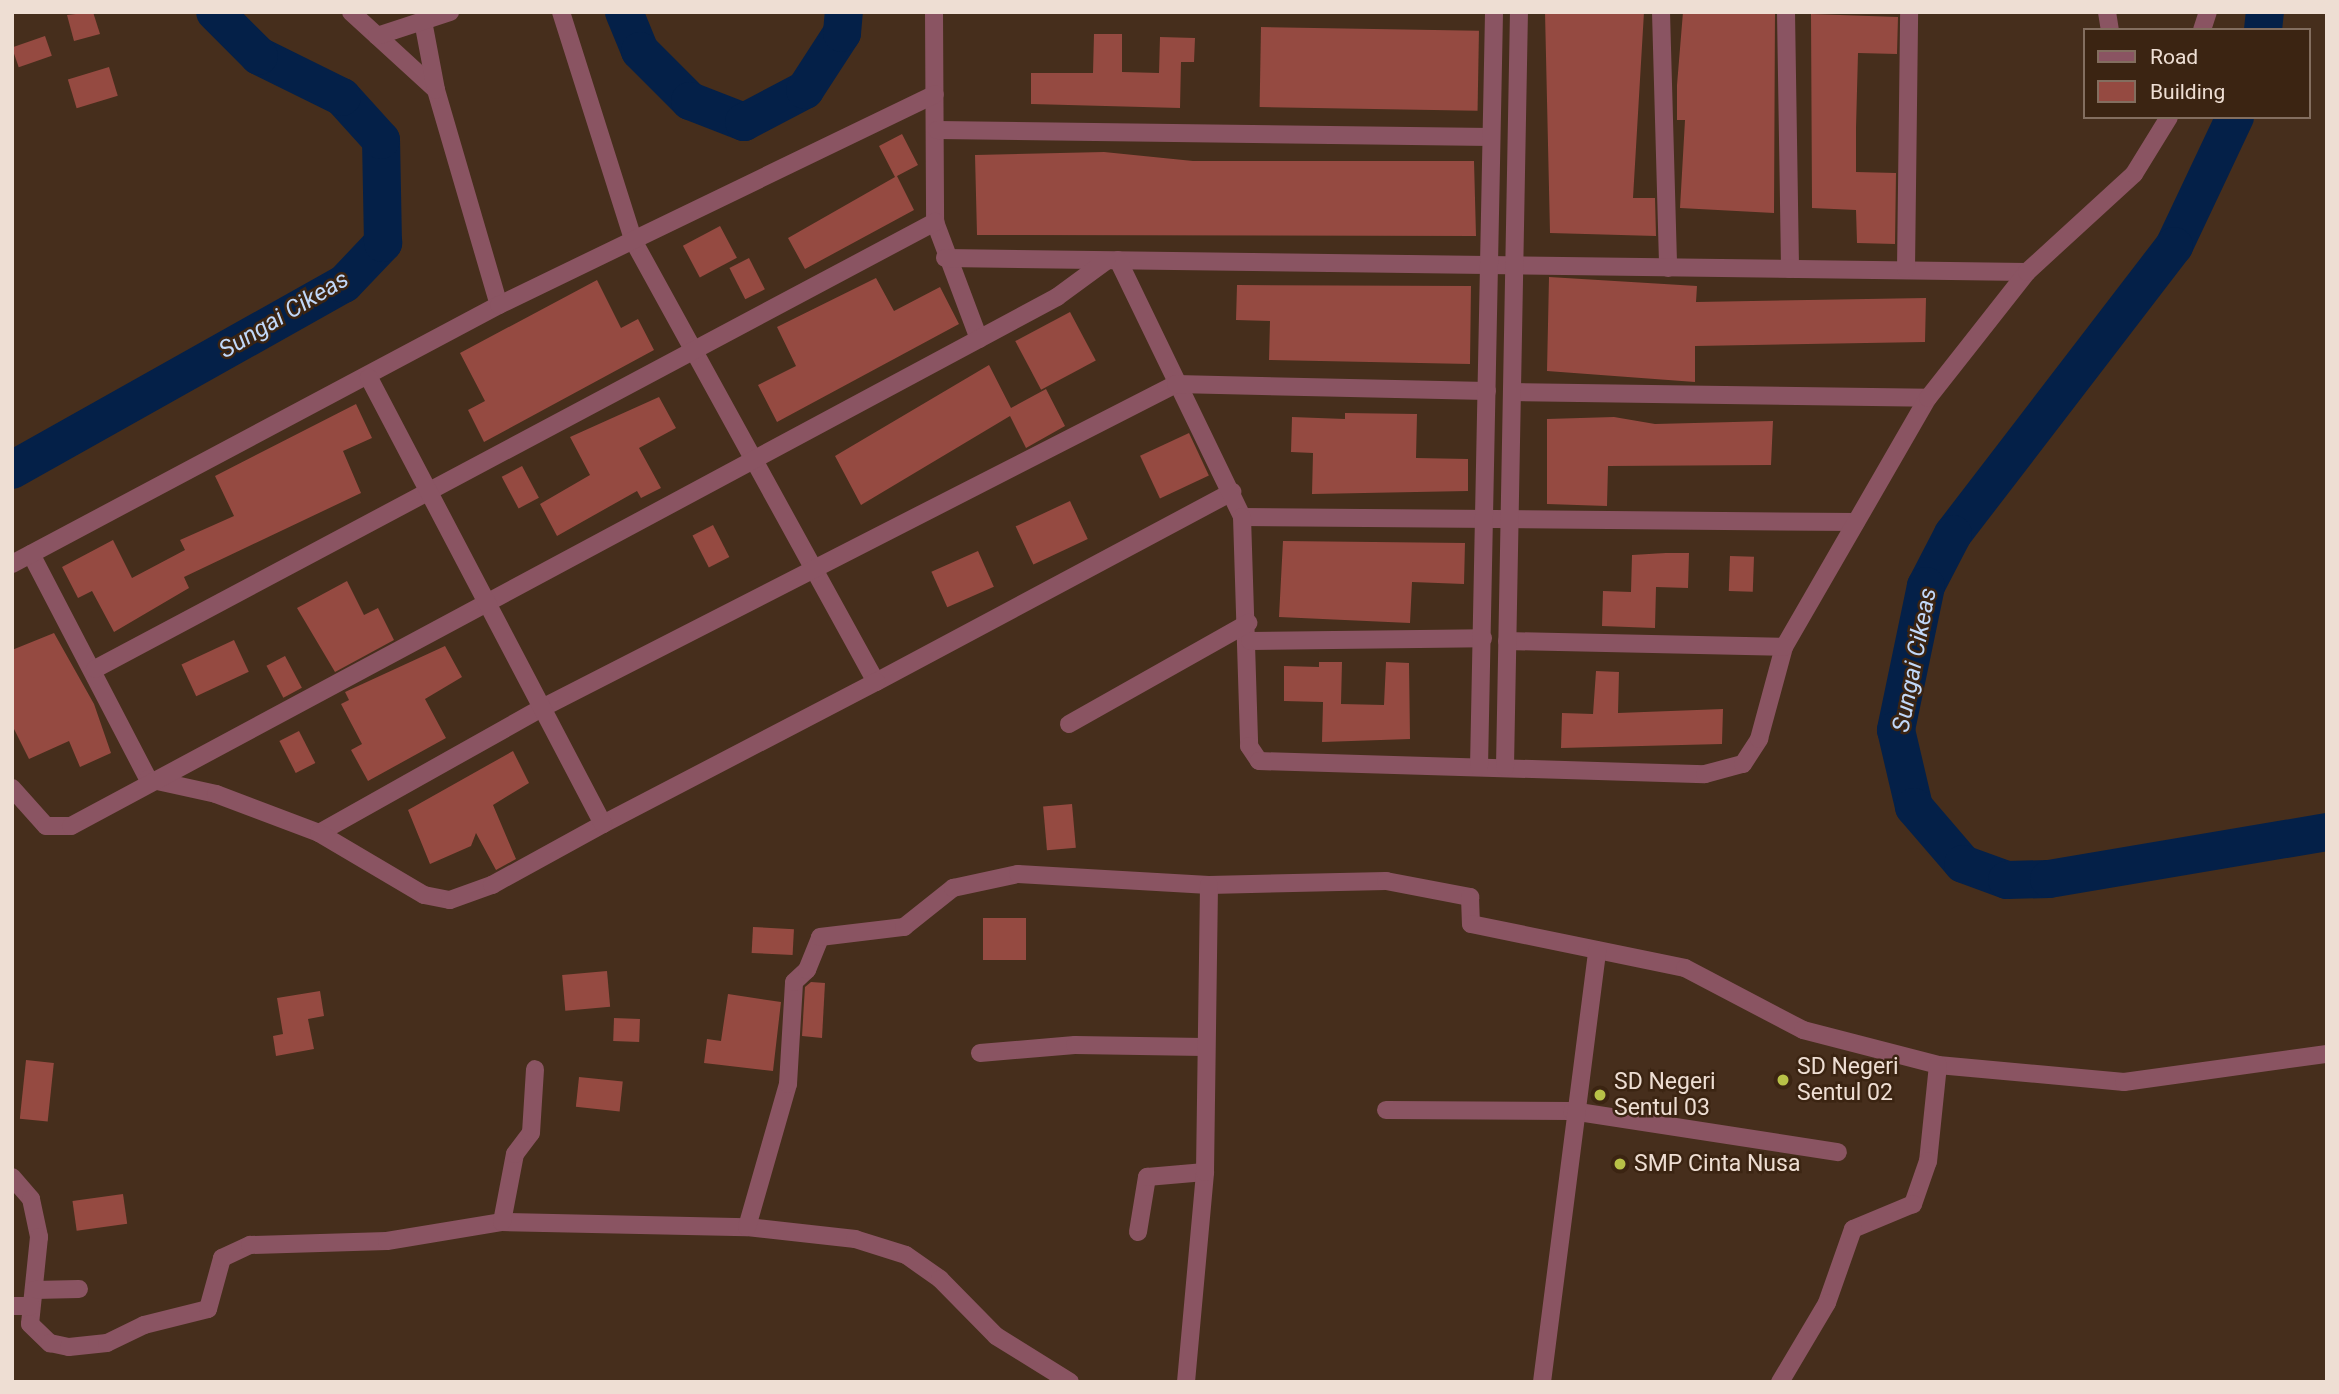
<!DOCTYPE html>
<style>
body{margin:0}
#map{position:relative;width:2339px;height:1394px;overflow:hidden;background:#462e1c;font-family:Roboto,sans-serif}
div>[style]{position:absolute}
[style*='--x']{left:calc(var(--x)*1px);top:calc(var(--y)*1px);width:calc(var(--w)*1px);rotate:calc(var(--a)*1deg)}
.river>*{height:38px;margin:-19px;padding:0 19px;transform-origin:19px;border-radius:19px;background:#042048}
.building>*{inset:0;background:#954a41;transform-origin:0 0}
.street>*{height:18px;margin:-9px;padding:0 9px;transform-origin:9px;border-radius:9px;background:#8a5462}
.dots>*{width:19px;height:19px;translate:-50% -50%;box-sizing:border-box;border:4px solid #3b2412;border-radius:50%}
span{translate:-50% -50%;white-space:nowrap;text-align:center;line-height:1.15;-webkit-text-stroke:5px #3b2412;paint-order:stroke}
.poi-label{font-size:23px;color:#eeded3}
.left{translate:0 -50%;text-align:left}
.water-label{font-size:24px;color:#c1d8f9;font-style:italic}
.frame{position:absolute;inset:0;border:14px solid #eeded3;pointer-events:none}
.legend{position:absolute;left:2083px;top:28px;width:228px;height:91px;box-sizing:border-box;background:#3b2412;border:2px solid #836e5f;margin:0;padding:9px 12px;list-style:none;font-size:21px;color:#eeded3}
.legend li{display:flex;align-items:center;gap:14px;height:35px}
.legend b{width:35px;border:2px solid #836e5f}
</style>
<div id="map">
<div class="river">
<i style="--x:624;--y:12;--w:42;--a:67.7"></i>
<i style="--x:640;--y:51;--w:71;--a:45"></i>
<i style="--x:690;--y:101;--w:58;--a:21.3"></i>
<i style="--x:744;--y:122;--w:69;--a:-27.7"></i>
<i style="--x:805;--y:90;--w:68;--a:-57"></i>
<i style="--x:842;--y:33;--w:21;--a:-85"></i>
<i style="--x:2263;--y:30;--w:18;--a:-84"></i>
<i style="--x:2235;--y:117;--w:143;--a:115.3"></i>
<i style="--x:2174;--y:246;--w:363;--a:127.5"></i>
<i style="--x:1953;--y:534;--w:59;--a:117.4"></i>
<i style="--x:1926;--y:586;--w:147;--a:101.8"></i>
<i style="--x:1896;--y:730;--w:79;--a:76.8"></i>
<i style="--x:1914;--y:807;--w:75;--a:49.3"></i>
<i style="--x:1963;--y:864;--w:47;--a:20"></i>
<i style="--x:2007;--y:880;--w:42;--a:-1.4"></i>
<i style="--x:2049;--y:879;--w:282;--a:-9.6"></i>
<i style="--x:12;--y:470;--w:381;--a:-29.3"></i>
<i style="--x:344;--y:284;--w:57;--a:-46.4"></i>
<i style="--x:383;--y:243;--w:103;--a:-91.1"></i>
<i style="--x:381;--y:140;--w:58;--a:-132.2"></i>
<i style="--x:342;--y:97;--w:93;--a:-153.7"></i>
<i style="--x:259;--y:56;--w:62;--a:-135"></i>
</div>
<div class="building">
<i style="clip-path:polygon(93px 12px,100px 34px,74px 41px,67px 15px)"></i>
<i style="clip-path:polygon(1545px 12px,1644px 12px,1633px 198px,1655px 198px,1656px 236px,1550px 233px)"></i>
<i style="clip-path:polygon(1683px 12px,1775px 12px,1774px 213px,1680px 208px,1685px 120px,1677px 120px,1677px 85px)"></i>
<i style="clip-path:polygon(1811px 14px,1898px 17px,1897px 54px,1858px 53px,1856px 128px,1856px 172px,1896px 173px,1895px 244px,1857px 243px,1856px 210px,1812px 208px)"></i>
<i style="left:1261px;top:27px;width:218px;height:80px;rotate:1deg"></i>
<i style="clip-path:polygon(1094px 34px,1122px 34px,1122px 72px,1159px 73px,1160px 37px,1195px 38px,1194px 62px,1181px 62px,1180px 108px,1031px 104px,1031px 73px,1093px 73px)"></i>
<i style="left:45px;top:36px;width:21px;height:35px;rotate:71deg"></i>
<i style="left:109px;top:67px;width:30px;height:43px;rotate:73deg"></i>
<i style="clip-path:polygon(902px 134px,918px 165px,897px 176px,914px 210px,805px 269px,788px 238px,895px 177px,879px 146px)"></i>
<i style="clip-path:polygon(1104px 152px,1193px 161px,1474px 161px,1476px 236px,977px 235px,975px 155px)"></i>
<i style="left:720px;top:226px;width:36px;height:42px;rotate:62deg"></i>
<i style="left:749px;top:258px;width:35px;height:22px;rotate:63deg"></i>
<i style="clip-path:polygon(1549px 277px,1697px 286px,1696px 302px,1926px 298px,1925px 342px,1695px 346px,1695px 382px,1547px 371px)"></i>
<i style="clip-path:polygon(876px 278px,894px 311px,940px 287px,959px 324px,777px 422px,758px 385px,796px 366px,777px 327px)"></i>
<i style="clip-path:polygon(597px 280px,621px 328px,638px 319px,654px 350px,484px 442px,468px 410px,485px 401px,460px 353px)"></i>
<i style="clip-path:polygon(1237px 285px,1471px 286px,1470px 364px,1269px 360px,1270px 321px,1236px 320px)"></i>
<i style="left:1070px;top:312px;width:55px;height:62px;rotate:62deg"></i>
<i style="clip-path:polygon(989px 365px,1011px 408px,1046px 389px,1065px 426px,1026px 448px,1010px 416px,861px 505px,835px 456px)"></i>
<i style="clip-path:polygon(659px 397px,676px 428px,639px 448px,661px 488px,641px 498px,637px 491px,557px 536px,540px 504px,590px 475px,570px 437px)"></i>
<i style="clip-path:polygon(356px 404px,372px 438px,343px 451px,361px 493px,184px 577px,189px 588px,114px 632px,92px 591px,78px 598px,62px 567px,113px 540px,132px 578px,185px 550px,180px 540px,234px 516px,215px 476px)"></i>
<i style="clip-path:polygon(1345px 413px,1417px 414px,1416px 458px,1468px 459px,1468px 491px,1312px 494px,1313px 453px,1291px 452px,1292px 417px,1345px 419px)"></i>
<i style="clip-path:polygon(1614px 417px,1655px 424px,1773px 421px,1771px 465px,1608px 466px,1607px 506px,1547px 504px,1547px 419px)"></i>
<i style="left:1189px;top:433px;width:47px;height:54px;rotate:65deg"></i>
<i style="left:522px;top:466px;width:36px;height:23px;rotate:62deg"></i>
<i style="left:1070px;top:501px;width:42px;height:60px;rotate:65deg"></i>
<i style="left:713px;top:525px;width:36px;height:23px;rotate:63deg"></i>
<i style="clip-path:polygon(1283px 541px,1465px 543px,1464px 584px,1412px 582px,1410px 623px,1279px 617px)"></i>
<i style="left:978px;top:551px;width:39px;height:51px;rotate:66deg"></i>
<i style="clip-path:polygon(1666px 553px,1689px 553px,1688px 588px,1656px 587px,1655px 628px,1602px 626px,1603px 591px,1631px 592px,1632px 555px)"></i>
<i style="left:1730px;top:556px;width:24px;height:35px;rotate:2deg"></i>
<i style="clip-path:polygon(347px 581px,364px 615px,378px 608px,394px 640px,335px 672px,297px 608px)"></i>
<i style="clip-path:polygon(54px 633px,94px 704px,111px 753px,80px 767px,69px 741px,29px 759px,12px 725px,12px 650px)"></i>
<i style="left:234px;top:640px;width:35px;height:58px;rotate:65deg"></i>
<i style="clip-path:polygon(445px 646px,462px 677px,425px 699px,446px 738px,368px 781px,351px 750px,362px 744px,341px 704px,349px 700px,345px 692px)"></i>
<i style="left:285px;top:656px;width:36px;height:21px;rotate:62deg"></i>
<i style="clip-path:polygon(1319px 662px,1342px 662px,1341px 704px,1384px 705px,1386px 662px,1409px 663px,1410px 739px,1322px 742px,1323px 702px,1284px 701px,1284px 666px,1319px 667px)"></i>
<i style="clip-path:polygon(1596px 671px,1619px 672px,1618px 713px,1723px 709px,1722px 744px,1561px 748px,1562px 713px,1593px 714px)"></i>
<i style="left:299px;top:731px;width:36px;height:22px;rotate:63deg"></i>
<i style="clip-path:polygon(513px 751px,529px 783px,493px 805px,516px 859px,496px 870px,476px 833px,471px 846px,430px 864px,408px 810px)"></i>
<i style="left:1072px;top:804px;width:44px;height:29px;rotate:85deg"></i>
<i style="left:983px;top:918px;width:43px;height:42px"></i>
<i style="left:753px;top:927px;width:41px;height:26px;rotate:3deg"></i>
<i style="left:607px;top:971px;width:36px;height:45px;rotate:85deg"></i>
<i style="clip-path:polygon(811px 982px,825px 983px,822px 1038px,802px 1036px,805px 987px)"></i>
<i style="clip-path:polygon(320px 991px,324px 1016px,308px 1019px,314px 1049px,276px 1056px,273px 1036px,283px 1034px,277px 998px)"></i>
<i style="clip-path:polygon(728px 994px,781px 1002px,773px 1071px,704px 1063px,707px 1039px,721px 1041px)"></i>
<i style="left:614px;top:1018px;width:26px;height:23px;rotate:2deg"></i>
<i style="left:26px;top:1060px;width:28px;height:59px;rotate:6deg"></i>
<i style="left:579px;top:1077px;width:44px;height:30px;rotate:6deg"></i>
<i style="left:123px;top:1194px;width:30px;height:51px;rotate:82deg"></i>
</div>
<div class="street">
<i style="--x:351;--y:12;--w:115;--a:42.5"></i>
<i style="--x:436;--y:90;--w:224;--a:73.7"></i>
<i style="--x:561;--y:12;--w:241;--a:72.4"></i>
<i style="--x:634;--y:242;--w:502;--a:61.19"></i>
<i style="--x:876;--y:682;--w:404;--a:-28.1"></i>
<i style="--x:934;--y:12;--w:210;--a:89.7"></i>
<i style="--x:935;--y:222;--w:125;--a:69.4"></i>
<i style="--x:1661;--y:12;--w:256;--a:88.4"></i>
<i style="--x:1786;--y:12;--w:257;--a:89.1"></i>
<i style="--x:2107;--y:12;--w:18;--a:81"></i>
<i style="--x:423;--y:21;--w:70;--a:79.3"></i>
<i style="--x:2202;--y:30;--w:19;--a:-72"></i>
<i style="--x:377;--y:36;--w:77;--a:-18.2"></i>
<i style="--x:937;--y:130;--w:554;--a:0.72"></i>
<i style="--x:945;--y:258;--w:1082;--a:0.74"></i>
<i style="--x:1118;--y:260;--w:285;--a:64.2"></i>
<i style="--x:1242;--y:517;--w:614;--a:0.47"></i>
<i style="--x:1906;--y:269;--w:257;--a:-89.3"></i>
<i style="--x:1512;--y:392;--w:416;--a:0.8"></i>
<i style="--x:1242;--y:517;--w:229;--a:88.2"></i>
<i style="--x:1249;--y:746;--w:18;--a:56"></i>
<i style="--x:1259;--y:761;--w:446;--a:1.7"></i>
<i style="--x:1705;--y:774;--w:39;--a:-15"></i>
<i style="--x:1743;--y:764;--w:30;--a:-57"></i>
<i style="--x:1759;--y:739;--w:95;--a:-74.8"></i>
<i style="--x:1784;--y:647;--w:288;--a:-60"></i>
<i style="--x:1928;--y:398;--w:160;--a:-51.8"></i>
<i style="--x:2027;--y:272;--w:145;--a:-42.5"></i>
<i style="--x:2134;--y:174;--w:67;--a:-58.4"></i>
<i style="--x:31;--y:554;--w:254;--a:62.5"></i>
<i style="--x:148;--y:779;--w:70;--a:12.4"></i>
<i style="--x:216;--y:794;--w:110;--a:20.7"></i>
<i style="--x:319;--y:833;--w:256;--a:-29.3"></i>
<i style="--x:542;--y:708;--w:712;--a:-27.07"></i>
<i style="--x:1176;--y:384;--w:311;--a:1.3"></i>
<i style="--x:12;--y:564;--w:552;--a:-28.01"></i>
<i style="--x:499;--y:305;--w:484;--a:-25.8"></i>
<i style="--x:1250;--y:641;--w:233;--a:-0.7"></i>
<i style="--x:1507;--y:641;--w:277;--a:1.2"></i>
<i style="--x:95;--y:669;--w:952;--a:-28.02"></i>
<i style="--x:1069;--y:724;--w:206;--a:-29.4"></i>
<i style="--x:1479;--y:767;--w:755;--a:-88.86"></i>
<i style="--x:1505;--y:767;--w:755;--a:-88.94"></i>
<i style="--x:12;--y:788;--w:51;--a:48.2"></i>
<i style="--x:46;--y:826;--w:25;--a:0"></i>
<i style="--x:71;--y:826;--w:1119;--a:-28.21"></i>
<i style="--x:1057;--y:297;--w:61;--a:-36.3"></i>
<i style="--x:603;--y:824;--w:308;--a:-27.5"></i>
<i style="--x:319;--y:833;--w:122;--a:30.6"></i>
<i style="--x:424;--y:895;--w:26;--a:11"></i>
<i style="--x:450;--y:900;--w:45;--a:-19.7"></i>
<i style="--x:492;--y:885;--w:127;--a:-28.8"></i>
<i style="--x:603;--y:824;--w:504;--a:-117.68"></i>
<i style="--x:980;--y:1053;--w:95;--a:-4.8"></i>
<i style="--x:1075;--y:1045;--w:129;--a:0.9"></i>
<i style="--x:1938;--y:1065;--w:187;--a:5.2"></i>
<i style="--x:2124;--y:1082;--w:205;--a:-7.9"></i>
<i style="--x:1386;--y:1110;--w:186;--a:0.3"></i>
<i style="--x:1572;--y:1111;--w:269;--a:8.8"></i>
<i style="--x:12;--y:1177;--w:29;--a:49"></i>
<i style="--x:31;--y:1199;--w:39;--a:78"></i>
<i style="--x:39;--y:1237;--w:87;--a:95.9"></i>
<i style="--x:30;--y:1324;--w:28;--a:44"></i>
<i style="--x:50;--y:1343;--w:19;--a:12"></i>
<i style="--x:69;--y:1347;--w:38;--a:-6"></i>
<i style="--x:107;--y:1343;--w:41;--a:-25.9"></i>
<i style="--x:144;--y:1325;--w:66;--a:-14"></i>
<i style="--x:208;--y:1309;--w:53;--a:-74.6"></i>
<i style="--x:222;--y:1258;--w:31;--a:-25"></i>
<i style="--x:250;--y:1245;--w:137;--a:-1.7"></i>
<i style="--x:387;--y:1241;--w:117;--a:-9.4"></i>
<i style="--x:502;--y:1222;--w:245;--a:1.2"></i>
<i style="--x:747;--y:1227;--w:109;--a:6.3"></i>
<i style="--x:855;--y:1239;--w:53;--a:17.4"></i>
<i style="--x:906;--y:1255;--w:42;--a:35.2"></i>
<i style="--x:940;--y:1279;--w:80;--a:45.5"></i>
<i style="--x:996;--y:1336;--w:87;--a:31.9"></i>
<i style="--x:502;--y:1222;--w:69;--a:-79.2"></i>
<i style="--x:515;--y:1154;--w:26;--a:-53"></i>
<i style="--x:531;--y:1133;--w:64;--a:-86.4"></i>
<i style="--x:747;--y:1227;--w:149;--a:-74"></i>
<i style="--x:788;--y:1084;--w:102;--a:-86.6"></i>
<i style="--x:794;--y:982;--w:18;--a:-43"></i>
<i style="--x:807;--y:970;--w:35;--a:-68"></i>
<i style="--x:820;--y:937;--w:85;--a:-6.8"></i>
<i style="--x:904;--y:927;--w:63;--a:-38.5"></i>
<i style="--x:953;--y:888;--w:66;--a:-12.2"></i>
<i style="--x:1018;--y:874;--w:191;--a:3.3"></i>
<i style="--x:1209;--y:885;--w:177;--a:-1.3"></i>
<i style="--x:1386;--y:881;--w:86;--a:10.8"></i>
<i style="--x:1470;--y:897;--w:27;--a:88"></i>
<i style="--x:1471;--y:924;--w:218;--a:11.6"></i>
<i style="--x:1685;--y:968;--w:133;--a:27.7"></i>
<i style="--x:1803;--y:1030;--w:139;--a:14.5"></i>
<i style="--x:1938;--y:1065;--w:97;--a:95.9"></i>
<i style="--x:1928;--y:1161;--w:46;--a:109.2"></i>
<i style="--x:1913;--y:1204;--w:65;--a:157.4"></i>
<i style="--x:1853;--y:1229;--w:78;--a:109.4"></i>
<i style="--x:1827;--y:1303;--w:92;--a:120.7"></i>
<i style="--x:1138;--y:1232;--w:56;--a:-80.7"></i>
<i style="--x:1147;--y:1177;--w:58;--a:-4.9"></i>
<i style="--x:34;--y:1290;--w:45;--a:-1.3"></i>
<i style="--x:12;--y:1306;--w:19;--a:0"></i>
<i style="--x:1186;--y:1382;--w:211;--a:-84.8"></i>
<i style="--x:1205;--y:1172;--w:287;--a:-89.2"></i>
<i style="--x:1542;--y:1382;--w:435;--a:-82.7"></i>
</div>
<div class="dots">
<i style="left:1783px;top:1080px;background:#b8c147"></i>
<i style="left:1600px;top:1095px;background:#b8c147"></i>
<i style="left:1620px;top:1164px;background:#b8c147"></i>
</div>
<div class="poi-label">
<span class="left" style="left:1797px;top:1080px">SD Negeri<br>Sentul 02</span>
<span class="left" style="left:1614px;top:1095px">SD Negeri<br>Sentul 03</span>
<span class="left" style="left:1634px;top:1164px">SMP Cinta Nusa</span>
</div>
<div class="water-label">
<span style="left:284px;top:315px;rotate:-31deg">Sungai Cikeas</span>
<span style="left:1915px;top:660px;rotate:-79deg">Sungai Cikeas</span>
</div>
<div class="frame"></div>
<ul class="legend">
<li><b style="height:9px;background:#8a5462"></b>Road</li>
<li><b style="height:19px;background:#954a41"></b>Building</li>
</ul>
</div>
